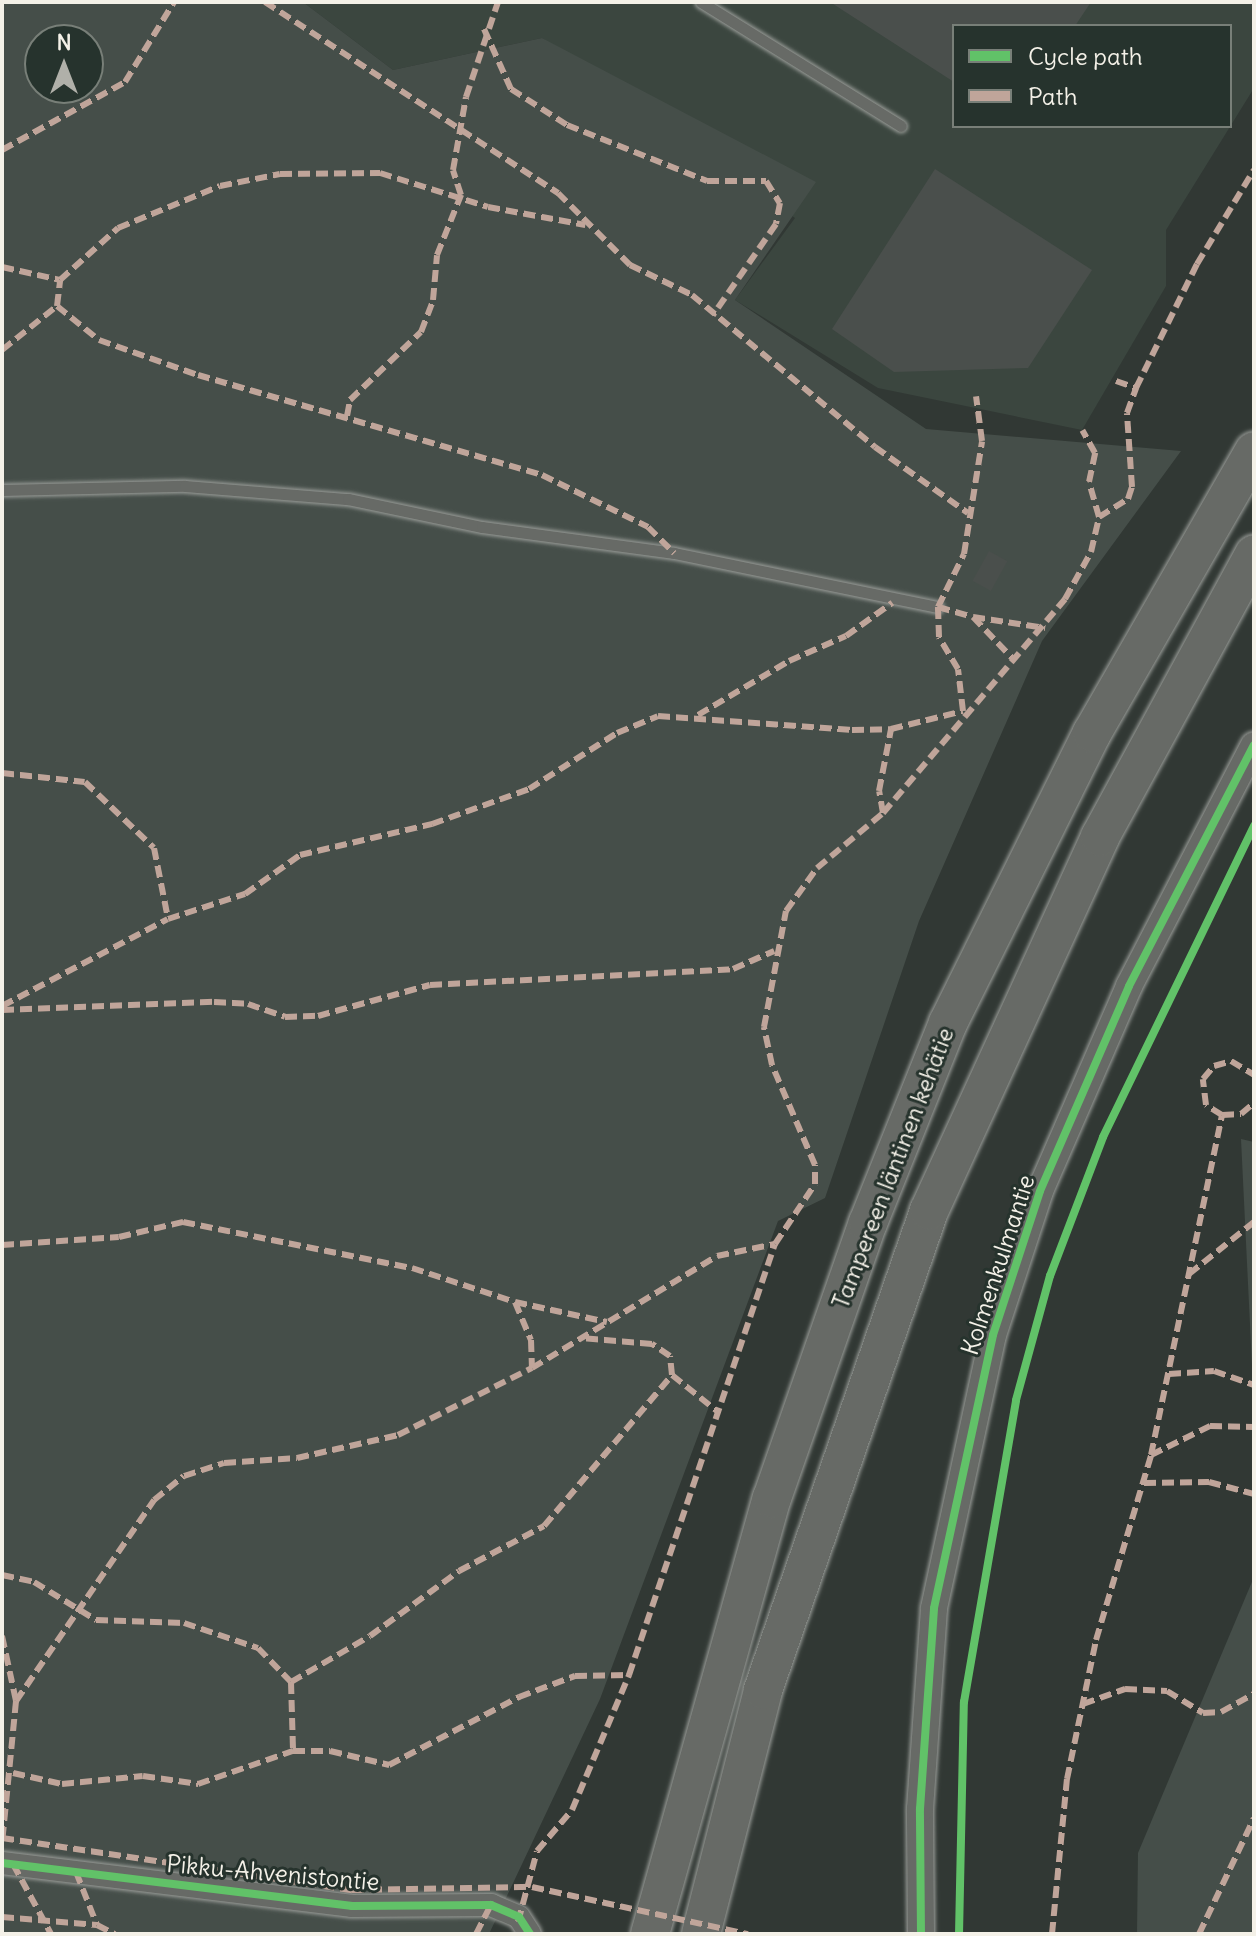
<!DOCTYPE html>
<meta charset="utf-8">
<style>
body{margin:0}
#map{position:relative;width:1256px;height:1936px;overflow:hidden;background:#313834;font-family:Delius,sans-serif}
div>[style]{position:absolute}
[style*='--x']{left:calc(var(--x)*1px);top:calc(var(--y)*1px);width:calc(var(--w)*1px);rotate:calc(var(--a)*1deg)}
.built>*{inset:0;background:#3b463f}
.green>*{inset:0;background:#454e49}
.building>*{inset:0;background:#4a4f4c;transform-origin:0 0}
.roads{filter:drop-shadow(0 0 2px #9a9d99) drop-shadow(0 0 2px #9a9d99)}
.service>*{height:11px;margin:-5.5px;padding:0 5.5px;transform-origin:5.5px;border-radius:5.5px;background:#676a66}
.minor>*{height:22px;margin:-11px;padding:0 11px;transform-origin:11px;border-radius:11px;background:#676a66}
.tertiary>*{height:26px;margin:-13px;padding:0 13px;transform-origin:13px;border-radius:13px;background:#676a66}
.motorway>*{height:38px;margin:-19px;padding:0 19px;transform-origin:19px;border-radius:19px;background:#676a66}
.quiet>*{height:6px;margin-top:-3px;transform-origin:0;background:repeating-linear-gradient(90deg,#c0a59a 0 12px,transparent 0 18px)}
.cycleway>*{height:8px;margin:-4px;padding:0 4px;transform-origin:4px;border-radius:4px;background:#61c268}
span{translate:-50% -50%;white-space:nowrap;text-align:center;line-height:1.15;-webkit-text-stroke:6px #26332d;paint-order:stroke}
.street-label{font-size:24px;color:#f4f1e8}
.frame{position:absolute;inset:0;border:4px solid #f4f1e8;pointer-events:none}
.legend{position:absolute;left:952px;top:24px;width:280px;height:104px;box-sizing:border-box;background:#26332d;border:2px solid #787f78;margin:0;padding:10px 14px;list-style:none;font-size:24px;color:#f4f1e8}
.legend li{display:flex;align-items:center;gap:16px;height:40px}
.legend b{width:40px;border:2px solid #787f78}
.north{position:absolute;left:24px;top:24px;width:80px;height:80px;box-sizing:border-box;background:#26332d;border:2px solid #787f78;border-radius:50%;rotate:0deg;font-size:22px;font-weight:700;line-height:32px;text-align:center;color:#f4f1e8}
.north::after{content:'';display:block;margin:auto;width:28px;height:36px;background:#b0b0a9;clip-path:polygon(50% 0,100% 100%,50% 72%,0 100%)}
</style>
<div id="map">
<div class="built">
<i style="clip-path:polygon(evenodd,303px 2px,1254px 2px,1254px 88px,1166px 230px,1166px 286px,1082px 430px,878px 388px,735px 300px,795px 218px,542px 38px,393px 70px,303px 2px,954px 26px,1230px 26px,1230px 126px,954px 126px,954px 26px)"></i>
</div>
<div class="green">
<i style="clip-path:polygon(evenodd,2px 2px,303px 2px,393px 70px,542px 38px,816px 182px,735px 300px,926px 429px,1181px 451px,1042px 641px,919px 921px,825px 1198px,778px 1221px,600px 1699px,489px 1934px,2px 1934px,2px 2px,40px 40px,88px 40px,88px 88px,40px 88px,40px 40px)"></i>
<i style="clip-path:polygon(1241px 1139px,1254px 1142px,1254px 1407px)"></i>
<i style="clip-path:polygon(1254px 1577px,1254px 1934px,1137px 1934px,1138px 1853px)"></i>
</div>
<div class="building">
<i style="clip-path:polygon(830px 2px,1091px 2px,1075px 26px,954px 26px,954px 82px)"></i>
<i style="clip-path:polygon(935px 169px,1092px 270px,1028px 368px,894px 372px,832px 329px)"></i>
<i style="left:989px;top:551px;width:21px;height:34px;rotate:29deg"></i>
</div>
<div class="roads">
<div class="service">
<i style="--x:701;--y:2;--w:235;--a:31.8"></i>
<i style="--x:2;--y:490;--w:183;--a:-1.3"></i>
<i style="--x:185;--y:486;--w:164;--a:4.6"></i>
<i style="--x:348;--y:499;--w:137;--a:11.8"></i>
<i style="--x:482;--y:527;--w:194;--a:7.7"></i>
<i style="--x:674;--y:553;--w:269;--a:11.6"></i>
</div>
<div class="minor">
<i style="--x:2;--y:1863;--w:353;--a:7"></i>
<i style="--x:352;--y:1906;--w:139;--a:-0.4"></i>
<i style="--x:491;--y:1905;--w:30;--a:23"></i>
<i style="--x:519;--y:1917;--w:20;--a:57"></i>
</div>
<div class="tertiary">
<i style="--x:921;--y:1934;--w:125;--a:-90.5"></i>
<i style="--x:920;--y:1809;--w:201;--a:-86"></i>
<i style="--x:934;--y:1608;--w:279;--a:-77.8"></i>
<i style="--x:993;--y:1335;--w:151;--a:-71.9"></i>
<i style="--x:1040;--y:1191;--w:223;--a:-66.5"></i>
<i style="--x:1129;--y:986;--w:271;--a:-62.6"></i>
</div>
<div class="motorway">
<i style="--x:650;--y:1934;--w:453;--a:-74.4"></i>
<i style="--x:772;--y:1498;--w:291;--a:-70.8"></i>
<i style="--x:868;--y:1223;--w:215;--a:-68.2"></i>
<i style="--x:948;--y:1023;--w:324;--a:-63.6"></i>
<i style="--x:1092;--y:733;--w:325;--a:-60.1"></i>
<i style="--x:701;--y:1934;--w:252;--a:-75.7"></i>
<i style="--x:763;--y:1690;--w:507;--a:-70.89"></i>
<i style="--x:929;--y:1211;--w:411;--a:-65.4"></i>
<i style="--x:1100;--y:837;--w:322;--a:-61.4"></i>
</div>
</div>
<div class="quiet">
<i style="--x:265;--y:2;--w:350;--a:33.1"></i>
<i style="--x:558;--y:193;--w:102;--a:45"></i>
<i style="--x:630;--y:265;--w:69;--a:25.8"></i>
<i style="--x:692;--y:295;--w:238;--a:39.7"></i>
<i style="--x:875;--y:447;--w:114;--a:35.4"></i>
<i style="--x:484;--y:29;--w:66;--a:65.8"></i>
<i style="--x:511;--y:89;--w:67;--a:32.7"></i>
<i style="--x:567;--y:125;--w:151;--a:21.8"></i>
<i style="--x:707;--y:181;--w:59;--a:0"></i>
<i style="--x:766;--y:181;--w:26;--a:58"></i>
<i style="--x:780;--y:203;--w:21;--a:101"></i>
<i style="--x:776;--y:224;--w:111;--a:124.7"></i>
<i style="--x:2;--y:150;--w:141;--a:-28.9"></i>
<i style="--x:125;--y:82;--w:94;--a:-58.5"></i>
<i style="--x:2;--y:267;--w:59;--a:12.6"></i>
<i style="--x:57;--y:306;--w:54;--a:39"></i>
<i style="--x:99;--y:340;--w:105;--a:19.5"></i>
<i style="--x:198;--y:375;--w:358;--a:16.2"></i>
<i style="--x:542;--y:475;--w:118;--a:26.1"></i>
<i style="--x:648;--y:527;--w:37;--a:45"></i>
<i style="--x:2;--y:350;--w:70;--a:-38.7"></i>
<i style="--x:57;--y:306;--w:26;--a:-83"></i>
<i style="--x:60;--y:280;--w:78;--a:-41.9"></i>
<i style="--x:118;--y:228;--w:110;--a:-22.4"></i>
<i style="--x:220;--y:186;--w:61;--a:-11.3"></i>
<i style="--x:280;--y:174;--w:100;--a:-0.6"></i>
<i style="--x:380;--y:173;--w:113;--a:17.5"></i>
<i style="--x:488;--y:207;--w:99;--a:10.5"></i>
<i style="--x:1116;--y:381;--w:21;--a:19"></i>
<i style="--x:347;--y:416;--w:16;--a:-79"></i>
<i style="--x:350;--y:400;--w:98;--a:-43.8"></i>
<i style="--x:421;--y:332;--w:34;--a:-69"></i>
<i style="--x:433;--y:300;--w:45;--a:-84.9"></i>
<i style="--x:437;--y:255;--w:65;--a:-68.2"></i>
<i style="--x:461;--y:195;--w:26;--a:-108"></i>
<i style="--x:453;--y:170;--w:74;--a:-79.9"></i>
<i style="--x:466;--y:97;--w:100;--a:-71.4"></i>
<i style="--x:1099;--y:517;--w:34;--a:-32"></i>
<i style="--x:1128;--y:499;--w:13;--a:-72"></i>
<i style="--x:1132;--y:487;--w:74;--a:-93.9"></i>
<i style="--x:1127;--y:413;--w:27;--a:-70"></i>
<i style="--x:1136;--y:388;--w:138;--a:-63.8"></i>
<i style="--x:1197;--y:264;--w:110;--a:-58.8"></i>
<i style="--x:938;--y:607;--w:36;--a:16"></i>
<i style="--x:973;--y:617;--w:61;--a:46.3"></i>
<i style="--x:973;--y:617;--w:73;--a:8.7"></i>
<i style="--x:963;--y:711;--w:42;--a:-96.8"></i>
<i style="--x:958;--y:669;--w:37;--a:-121"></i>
<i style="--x:939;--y:637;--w:30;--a:-92"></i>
<i style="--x:938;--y:607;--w:59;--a:-63.9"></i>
<i style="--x:964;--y:554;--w:114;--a:-80.9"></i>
<i style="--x:982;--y:441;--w:45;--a:-97.6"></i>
<i style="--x:698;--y:715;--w:106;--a:-30.7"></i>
<i style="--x:789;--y:661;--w:62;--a:-23.7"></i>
<i style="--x:846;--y:636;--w:57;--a:-35.7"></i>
<i style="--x:2;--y:773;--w:83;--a:6.2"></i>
<i style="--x:85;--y:782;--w:95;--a:43.7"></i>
<i style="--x:154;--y:848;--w:72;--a:78.8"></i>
<i style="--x:883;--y:813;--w:22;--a:-100"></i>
<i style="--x:879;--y:791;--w:63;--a:-79"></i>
<i style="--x:2;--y:1006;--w:187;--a:-27.7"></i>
<i style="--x:168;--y:919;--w:81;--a:-18"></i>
<i style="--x:245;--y:894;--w:67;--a:-35.3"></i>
<i style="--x:300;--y:855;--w:136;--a:-13.2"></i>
<i style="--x:432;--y:824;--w:103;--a:-19.8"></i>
<i style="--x:529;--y:789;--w:104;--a:-32.5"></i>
<i style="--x:617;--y:733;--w:44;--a:-22.5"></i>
<i style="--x:658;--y:716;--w:195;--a:4.1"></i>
<i style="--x:852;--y:730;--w:39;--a:-1"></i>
<i style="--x:891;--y:729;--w:74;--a:-14"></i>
<i style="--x:2;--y:1010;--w:212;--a:-2.2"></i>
<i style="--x:214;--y:1002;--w:34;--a:3"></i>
<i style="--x:248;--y:1004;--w:39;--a:19"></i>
<i style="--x:285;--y:1017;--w:33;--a:-2"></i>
<i style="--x:318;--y:1016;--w:116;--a:-15.5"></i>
<i style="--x:430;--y:985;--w:303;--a:-3"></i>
<i style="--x:733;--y:969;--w:45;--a:-23.7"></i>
<i style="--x:1222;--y:1115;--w:19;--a:-3"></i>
<i style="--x:1241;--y:1114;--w:17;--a:-40"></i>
<i style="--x:2;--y:1245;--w:117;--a:-3.9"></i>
<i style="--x:119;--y:1237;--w:66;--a:-13.2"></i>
<i style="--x:183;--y:1222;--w:234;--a:11.4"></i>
<i style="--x:412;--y:1268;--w:108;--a:18.3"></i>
<i style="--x:515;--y:1302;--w:41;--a:67.2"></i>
<i style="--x:531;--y:1340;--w:28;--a:88"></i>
<i style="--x:1189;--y:1274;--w:83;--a:-38.7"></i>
<i style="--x:515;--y:1302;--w:94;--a:12.3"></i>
<i style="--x:1169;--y:1374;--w:45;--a:-3.8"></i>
<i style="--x:1214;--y:1371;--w:42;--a:19.3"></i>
<i style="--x:672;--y:1375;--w:58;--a:38.7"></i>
<i style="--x:1151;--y:1455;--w:66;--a:-26.2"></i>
<i style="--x:1210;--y:1426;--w:44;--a:1.3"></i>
<i style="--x:1144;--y:1483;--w:65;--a:-0.9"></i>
<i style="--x:1209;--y:1482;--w:47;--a:14.9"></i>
<i style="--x:2;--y:1575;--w:33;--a:12"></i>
<i style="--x:34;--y:1582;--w:73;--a:31.5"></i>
<i style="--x:96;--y:1620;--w:88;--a:2"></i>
<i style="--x:184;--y:1623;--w:78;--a:18.7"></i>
<i style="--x:258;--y:1648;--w:47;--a:45.9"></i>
<i style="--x:291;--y:1682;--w:69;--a:88.3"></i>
<i style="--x:2;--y:1636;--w:66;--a:77.8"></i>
<i style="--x:16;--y:1701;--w:144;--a:95.6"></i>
<i style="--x:291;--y:1682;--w:91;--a:-30.2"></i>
<i style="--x:370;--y:1636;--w:110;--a:-36.1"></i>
<i style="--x:459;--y:1571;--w:96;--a:-27.9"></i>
<i style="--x:544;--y:1526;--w:198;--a:-49.7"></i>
<i style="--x:672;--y:1375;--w:19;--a:-96"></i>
<i style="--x:670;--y:1356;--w:22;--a:-146"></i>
<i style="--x:652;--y:1344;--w:71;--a:-175.2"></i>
<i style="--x:16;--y:1701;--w:244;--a:-55.5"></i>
<i style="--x:154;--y:1500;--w:38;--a:-39"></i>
<i style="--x:184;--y:1476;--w:42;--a:-18"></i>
<i style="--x:224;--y:1463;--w:73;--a:-3.9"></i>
<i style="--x:297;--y:1458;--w:104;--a:-12.8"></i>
<i style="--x:398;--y:1435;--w:150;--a:-26.6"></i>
<i style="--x:532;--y:1368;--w:216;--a:-31.2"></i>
<i style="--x:717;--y:1256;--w:59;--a:-11.7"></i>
<i style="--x:1083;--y:1704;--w:45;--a:-19.7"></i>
<i style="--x:1125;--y:1689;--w:42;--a:2.7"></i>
<i style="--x:1167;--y:1691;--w:42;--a:31.4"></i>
<i style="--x:1203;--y:1713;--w:18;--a:-3"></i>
<i style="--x:1221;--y:1712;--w:38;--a:-29"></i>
<i style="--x:13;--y:1773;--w:50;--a:12.7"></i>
<i style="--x:62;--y:1784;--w:81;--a:-5.6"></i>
<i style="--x:143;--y:1776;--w:56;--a:8.3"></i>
<i style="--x:198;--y:1784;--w:101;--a:-19.2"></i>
<i style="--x:293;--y:1751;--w:37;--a:0"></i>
<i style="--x:330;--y:1751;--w:61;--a:13.3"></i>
<i style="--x:389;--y:1765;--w:147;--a:-27.6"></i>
<i style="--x:519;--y:1697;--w:60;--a:-20.6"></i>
<i style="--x:575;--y:1676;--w:54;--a:-1.1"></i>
<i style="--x:2;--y:1838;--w:354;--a:8.5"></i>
<i style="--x:352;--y:1890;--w:180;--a:-1"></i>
<i style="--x:532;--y:1887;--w:221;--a:12.3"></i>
<i style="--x:13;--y:1864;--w:80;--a:61.5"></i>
<i style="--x:76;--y:1872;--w:57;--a:68.4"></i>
<i style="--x:2;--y:1917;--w:95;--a:4.8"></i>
<i style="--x:97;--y:1925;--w:20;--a:27"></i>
<i style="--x:518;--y:1922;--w:73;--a:-75"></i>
<i style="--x:537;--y:1851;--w:54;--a:-49.5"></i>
<i style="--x:572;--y:1810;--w:147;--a:-67.1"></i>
<i style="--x:629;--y:1675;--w:455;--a:-71.3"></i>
<i style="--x:775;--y:1244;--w:72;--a:-56.3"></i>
<i style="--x:815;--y:1184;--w:19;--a:-90"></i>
<i style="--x:815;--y:1165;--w:109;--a:-113.3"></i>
<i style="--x:772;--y:1065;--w:39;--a:-102"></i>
<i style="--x:764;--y:1027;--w:118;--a:-79.3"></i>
<i style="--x:786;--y:911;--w:53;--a:-54.2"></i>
<i style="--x:817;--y:868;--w:86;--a:-39.8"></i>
<i style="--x:883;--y:813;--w:281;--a:-49.6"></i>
<i style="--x:1065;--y:599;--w:54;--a:-61"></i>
<i style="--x:1091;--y:552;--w:36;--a:-77"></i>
<i style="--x:1099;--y:517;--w:36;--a:-106"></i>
<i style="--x:1089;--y:482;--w:30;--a:-78"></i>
<i style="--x:1095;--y:453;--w:26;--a:-119"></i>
<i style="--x:476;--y:1934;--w:33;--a:-63"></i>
<i style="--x:1052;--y:1934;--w:156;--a:-84.5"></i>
<i style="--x:1067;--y:1779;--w:142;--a:-78.2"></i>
<i style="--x:1096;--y:1640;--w:193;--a:-73.4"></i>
<i style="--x:1151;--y:1455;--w:347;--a:-78.2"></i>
<i style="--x:1222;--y:1115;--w:19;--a:-148"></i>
<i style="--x:1206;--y:1105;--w:26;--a:-97"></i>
<i style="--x:1203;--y:1079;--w:17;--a:-50"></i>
<i style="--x:1214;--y:1066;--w:18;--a:-16"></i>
<i style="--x:1231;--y:1061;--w:27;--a:31"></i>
<i style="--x:1199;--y:1934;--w:128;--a:-64.6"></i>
</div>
<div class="cycleway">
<i style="--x:2;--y:1863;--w:353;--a:7"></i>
<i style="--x:352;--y:1906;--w:139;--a:-0.4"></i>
<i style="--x:491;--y:1905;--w:30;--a:23"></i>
<i style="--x:519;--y:1917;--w:20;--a:57"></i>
<i style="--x:921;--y:1934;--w:125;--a:-90.5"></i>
<i style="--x:920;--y:1809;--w:201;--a:-86"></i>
<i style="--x:934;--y:1608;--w:279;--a:-77.8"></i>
<i style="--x:993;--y:1335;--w:151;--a:-71.9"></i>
<i style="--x:1040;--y:1191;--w:223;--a:-66.5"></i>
<i style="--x:1129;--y:986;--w:271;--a:-62.6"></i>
<i style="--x:959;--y:1934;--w:232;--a:-88.8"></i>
<i style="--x:964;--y:1702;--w:306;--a:-80.2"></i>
<i style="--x:1016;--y:1400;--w:129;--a:-74.7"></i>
<i style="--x:1050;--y:1276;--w:149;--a:-69.1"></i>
<i style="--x:1103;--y:1137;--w:346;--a:-64.1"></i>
</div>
<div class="street-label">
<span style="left:893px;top:1168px;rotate:-69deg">Tampereen läntinen kehätie</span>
<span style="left:998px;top:1265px;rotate:-72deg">Kolmenkulmantie</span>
<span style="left:273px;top:1873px;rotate:5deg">Pikku-Ahvenistontie</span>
</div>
<div class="frame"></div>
<ul class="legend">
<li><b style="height:10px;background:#61c268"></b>Cycle path</li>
<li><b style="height:10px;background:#c0a59a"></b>Path</li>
</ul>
<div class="north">N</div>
</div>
